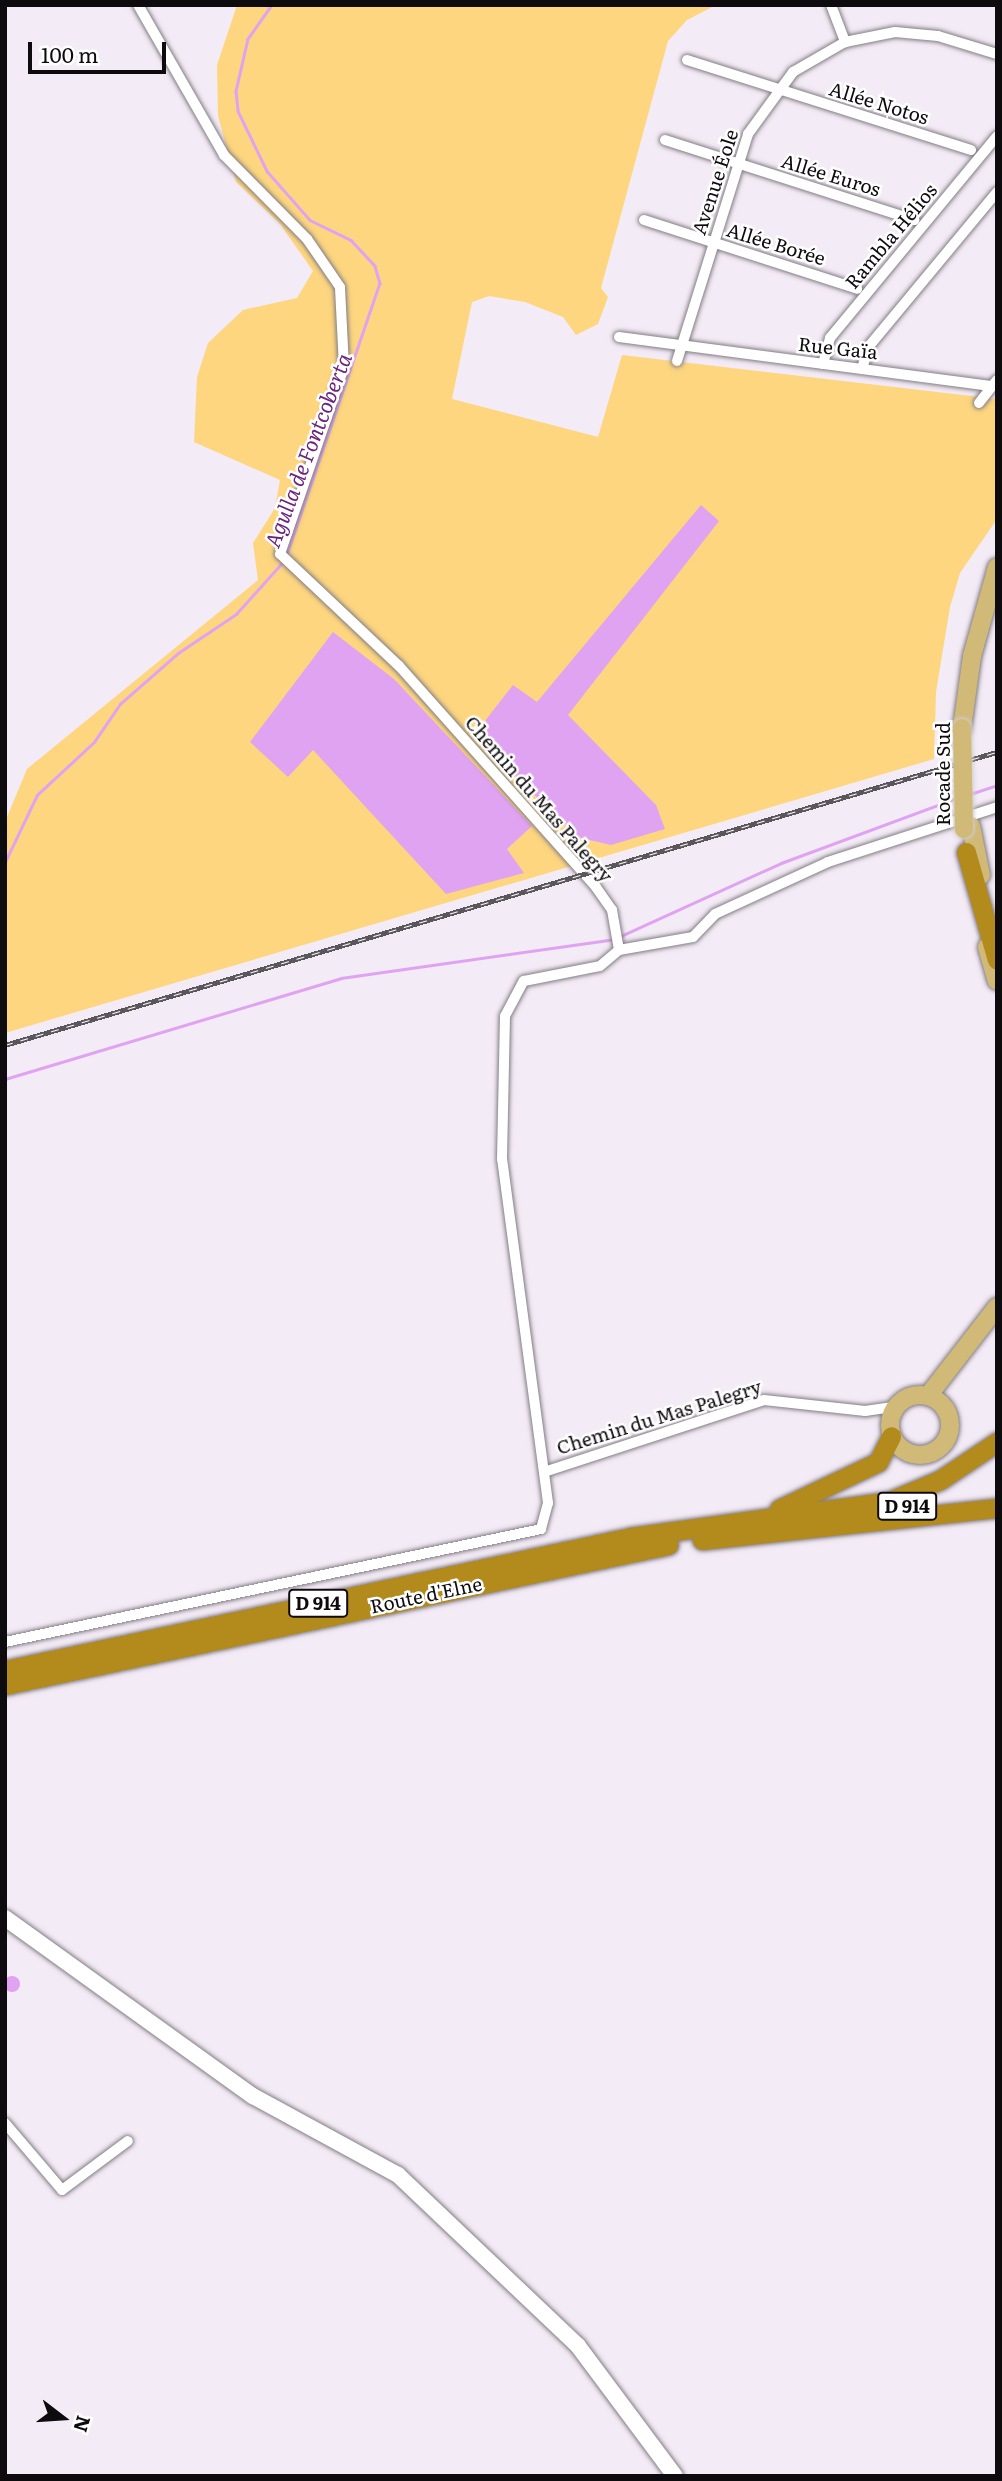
<!DOCTYPE html>
<meta charset="utf-8">
<style>
body{margin:0}
#map{position:relative;width:1002px;height:2481px;overflow:hidden;background:#f3ebf5;font-family:Literata,serif}
div>[style]{position:absolute}
[style*='--x']{left:calc(var(--x)*1px);top:calc(var(--y)*1px);width:calc(var(--w)*1px);rotate:calc(var(--a)*1deg)}
.green>*{inset:0;background:#fdd67f}
.water>*{inset:0;background:#e0a3f2}
.round{border-radius:50%}
.stream>*{height:2.5px;margin:-1.25px;padding:0 1.25px;transform-origin:1.25px;border-radius:1.25px;background:#e0a3f2}
.roads{filter:drop-shadow(0 0 2px #837d85) drop-shadow(0 0 2px #837d85)}
.street>*{height:10px;margin:-5px;padding:0 5px;transform-origin:5px;border-radius:5px;background:#fff}
.secondary>*{height:16px;margin:-8px;padding:0 8px;transform-origin:8px;border-radius:8px;background:#fff}
.primary>*{height:18px;margin:-9px;padding:0 9px;transform-origin:9px;border-radius:9px;background:#d1b977}
.primary>.ring{margin:-9px;padding:0;box-sizing:content-box;background:none;border:18px solid #d1b977;border-radius:50%}
.highway>*{height:19px;margin:-9.5px;padding:0 9.5px;transform-origin:9.5px;border-radius:9.5px;background:#b38a1c}
.rail>*{height:5px;margin-top:-2.5px;transform-origin:0;background:repeating-linear-gradient(90deg,#fff 0 8px,#5b565c 0 16px);box-sizing:border-box;border-block:2px solid #5b565c}
.bridges{filter:drop-shadow(0 0 2px #cfcecf) drop-shadow(0 0 2px #cfcecf)}
.primary-bridge>*{height:18px;margin:-9px;padding:0 9px;transform-origin:9px;border-radius:9px;background:#d1b977}
span{translate:-50% -50%;white-space:nowrap;text-align:center;line-height:1.15;-webkit-text-stroke:5px #fff;paint-order:stroke}
.shield-label span{padding:2px 5px;background:#fff;border:2px solid;border-radius:5px;-webkit-text-stroke-width:0}
.shield-label{font-size:18px;color:#0e0b0e;font-weight:700}
.street-label{font-size:19px;color:#0e0b0e}
.water-label{font-size:21px;color:#6c247f;font-style:italic}
.frame{position:absolute;inset:0;border:7px solid #0e0b0e;pointer-events:none}
.north{position:absolute;left:28px;top:2383px;width:70px;height:70px;-webkit-text-stroke:5px #fff;paint-order:stroke;rotate:107deg;font-size:19px;font-weight:700;line-height:28px;text-align:center;color:#0e0b0e}
.north::after{content:'';display:block;margin:auto;width:24px;height:32px;background:#0e0b0e;clip-path:polygon(50% 0,100% 100%,50% 72%,0 100%)}
.scale{position:absolute;left:28px;top:42px;width:138px;height:32px;box-sizing:border-box;border:4px solid #0e0b0e;border-top:0;padding-left:9px;font-size:21px;line-height:24px;white-space:nowrap;color:#0e0b0e;-webkit-text-stroke:5px #fff;paint-order:stroke}
</style>
<div id="map">
<div class="green">
<i style="clip-path:polygon(237px 5px,716px 5px,687px 20px,668px 41px,601px 288px,608px 297px,598px 324px,576px 335px,563px 317px,525px 302px,489px 296px,472px 302px,452px 399px,598px 437px,622px 355px,997px 399px,997px 519px,960px 573px,950px 607px,936px 692px,934px 759px,5px 1033px,5px 822px,27px 769px,258px 580px,253px 543px,275px 508px,280px 480px,194px 442px,197px 377px,208px 343px,243px 310px,297px 298px,313px 271px,280px 224px,236px 182px,218px 116px,217px 65px)"></i>
</div>
<div class="water">
<i style="clip-path:polygon(701px 505px,719px 521px,568px 715px,656px 805px,665px 829px,611px 845px,577px 837px,474px 735px,513px 685px,537px 702px)"></i>
<i style="clip-path:polygon(333px 632px,394px 679px,532px 826px,507px 849px,524px 873px,446px 894px,313px 750px,288px 777px,250px 742px)"></i>
<i class="round" style="left:4px;top:1976px;width:16px;height:16px"></i>
</div>
<div class="stream">
<i style="--x:272;--y:5;--w:42;--a:125.2"></i>
<i style="--x:248;--y:39;--w:53;--a:103"></i>
<i style="--x:236;--y:91;--w:20;--a:84"></i>
<i style="--x:238;--y:111;--w:67;--a:64.2"></i>
<i style="--x:267;--y:171;--w:65;--a:48.7"></i>
<i style="--x:310;--y:220;--w:46;--a:26"></i>
<i style="--x:351;--y:240;--w:35;--a:47"></i>
<i style="--x:375;--y:266;--w:18;--a:74"></i>
<i style="--x:380;--y:283;--w:287;--a:108.9"></i>
<i style="--x:970;--y:794;--w:28;--a:-18"></i>
<i style="--x:5;--y:862;--w:74;--a:-64.5"></i>
<i style="--x:37;--y:795;--w:78;--a:-42.9"></i>
<i style="--x:94;--y:742;--w:46;--a:-55.6"></i>
<i style="--x:120;--y:704;--w:77;--a:-41.3"></i>
<i style="--x:178;--y:653;--w:70;--a:-33.9"></i>
<i style="--x:236;--y:614;--w:69;--a:-48"></i>
<i style="--x:621;--y:936;--w:176;--a:-24.5"></i>
<i style="--x:781;--y:863;--w:188;--a:-20.3"></i>
<i style="--x:5;--y:1079;--w:351;--a:-16.7"></i>
<i style="--x:341;--y:978;--w:277;--a:-8.1"></i>
<i style="--x:996;--y:2476;--w:1;--a:-45"></i>
</div>
<div class="roads">
<div class="street">
<i style="--x:831;--y:5;--w:40;--a:69"></i>
<i style="--x:687;--y:60;--w:298;--a:17.6"></i>
<i style="--x:665;--y:140;--w:262;--a:17.8"></i>
<i style="--x:644;--y:220;--w:224;--a:17.9"></i>
<i style="--x:619;--y:337;--w:375;--a:7.5"></i>
<i style="--x:677;--y:361;--w:238;--a:-72.6"></i>
<i style="--x:748;--y:134;--w:77;--a:-54"></i>
<i style="--x:793;--y:72;--w:60;--a:-30"></i>
<i style="--x:845;--y:42;--w:51;--a:-11.3"></i>
<i style="--x:895;--y:32;--w:43;--a:5.3"></i>
<i style="--x:938;--y:36;--w:62;--a:17"></i>
<i style="--x:823;--y:364;--w:27;--a:-75"></i>
<i style="--x:830;--y:338;--w:262;--a:-50.4"></i>
<i style="--x:862;--y:368;--w:24;--a:-71"></i>
<i style="--x:870;--y:345;--w:199;--a:-50.3"></i>
<i style="--x:979;--y:403;--w:29;--a:-52"></i>
<i style="--x:619;--y:950;--w:75;--a:-10"></i>
<i style="--x:693;--y:937;--w:32;--a:-46"></i>
<i style="--x:715;--y:914;--w:124;--a:-24.7"></i>
<i style="--x:828;--y:862;--w:178;--a:-18"></i>
<i style="--x:544;--y:1472;--w:231;--a:-18.1"></i>
<i style="--x:764;--y:1400;--w:102;--a:6.2"></i>
<i style="--x:865;--y:1411;--w:30;--a:-8"></i>
<i style="--x:5;--y:1642;--w:548;--a:-11.9"></i>
<i style="--x:541;--y:1529;--w:27;--a:-75"></i>
<i style="--x:548;--y:1503;--w:347;--a:-97.6"></i>
<i style="--x:502;--y:1159;--w:143;--a:-88.8"></i>
<i style="--x:505;--y:1016;--w:40;--a:-62"></i>
<i style="--x:524;--y:981;--w:77;--a:-11.2"></i>
<i style="--x:600;--y:966;--w:25;--a:-40"></i>
<i style="--x:619;--y:950;--w:41;--a:-99.9"></i>
<i style="--x:612;--y:910;--w:28;--a:-125"></i>
<i style="--x:596;--y:887;--w:296;--a:-131.7"></i>
<i style="--x:399;--y:666;--w:163;--a:-136.7"></i>
<i style="--x:280;--y:554;--w:198;--a:-71.1"></i>
<i style="--x:344;--y:367;--w:80;--a:-92.9"></i>
<i style="--x:340;--y:287;--w:58;--a:-124.5"></i>
<i style="--x:307;--y:239;--w:118;--a:-134.7"></i>
<i style="--x:224;--y:155;--w:173;--a:-119.8"></i>
<i style="--x:5;--y:2123;--w:88;--a:49.6"></i>
<i style="--x:62;--y:2190;--w:82;--a:-36.6"></i>
</div>
<div class="secondary">
<i style="--x:5;--y:1918;--w:305;--a:35.7"></i>
<i style="--x:253;--y:2096;--w:165;--a:28.6"></i>
<i style="--x:398;--y:2175;--w:248;--a:43.5"></i>
<i style="--x:578;--y:2346;--w:162;--a:53.3"></i>
</div>
<div class="primary">
<i style="--x:962;--y:728;--w:73;--a:-82.1"></i>
<i style="--x:972;--y:656;--w:92;--a:-74.3"></i>
<i style="--x:971;--y:826;--w:50;--a:78.5"></i>
<i style="--x:987;--y:947;--w:35;--a:74"></i>
<i class="ring" style="left:890px;top:1395px;width:42px;height:42px"></i>
<i style="--x:928;--y:1396;--w:113;--a:-52.2"></i>
</div>
<div class="highway">
<i style="--x:966;--y:852;--w:112;--a:74"></i>
<i style="--x:779;--y:1509;--w:110;--a:-25.4"></i>
<i style="--x:878;--y:1462;--w:29;--a:-63"></i>
<i style="--x:702;--y:1540;--w:297;--a:-6.2"></i>
<i style="--x:5;--y:1670;--w:640;--a:-11.99"></i>
<i style="--x:631;--y:1537;--w:261;--a:-7.9"></i>
<i style="--x:890;--y:1501;--w:54;--a:-22.8"></i>
<i style="--x:940;--y:1480;--w:69;--a:-33.7"></i>
<i style="--x:5;--y:1685;--w:678;--a:-11.92"></i>
</div>
</div>
<div class="rail">
<i style="--x:5;--y:1045;--w:1034;--a:-16.46"></i>
</div>
<div class="bridges">
<div class="primary-bridge">
<i style="--x:962;--y:728;--w:101;--a:88.9"></i>
</div>
</div>
<div class="shield-label">
<span style="left:907px;top:1506px">D 914</span>
<span style="left:318px;top:1603px">D 914</span>
</div>
<div class="street-label">
<span style="left:879px;top:103px;rotate:17deg">Allée Notos</span>
<span style="left:831px;top:175px;rotate:17deg">Allée Euros</span>
<span style="left:715px;top:182px;rotate:-72deg">Avenue Éole</span>
<span style="left:891px;top:236px;rotate:-50deg">Rambla Hélios</span>
<span style="left:776px;top:244px;rotate:17deg">Allée Borée</span>
<span style="left:838px;top:348px;rotate:6deg">Rue Gaïa</span>
<span style="left:943px;top:774px;rotate:-90deg">Rocade Sud</span>
<span style="left:539px;top:799px;rotate:49deg">Chemin du Mas Palegry</span>
<span style="left:659px;top:1417px;rotate:-17deg">Chemin du Mas Palegry</span>
<span style="left:426px;top:1595px;rotate:-12deg">Route d'Elne</span>
</div>
<div class="water-label">
<span style="left:307px;top:450px;rotate:-69deg">Agulla de Fontcoberta</span>
</div>
<div class="frame"></div>
<div class="north">N</div>
<div class="scale">100 m</div>
</div>
